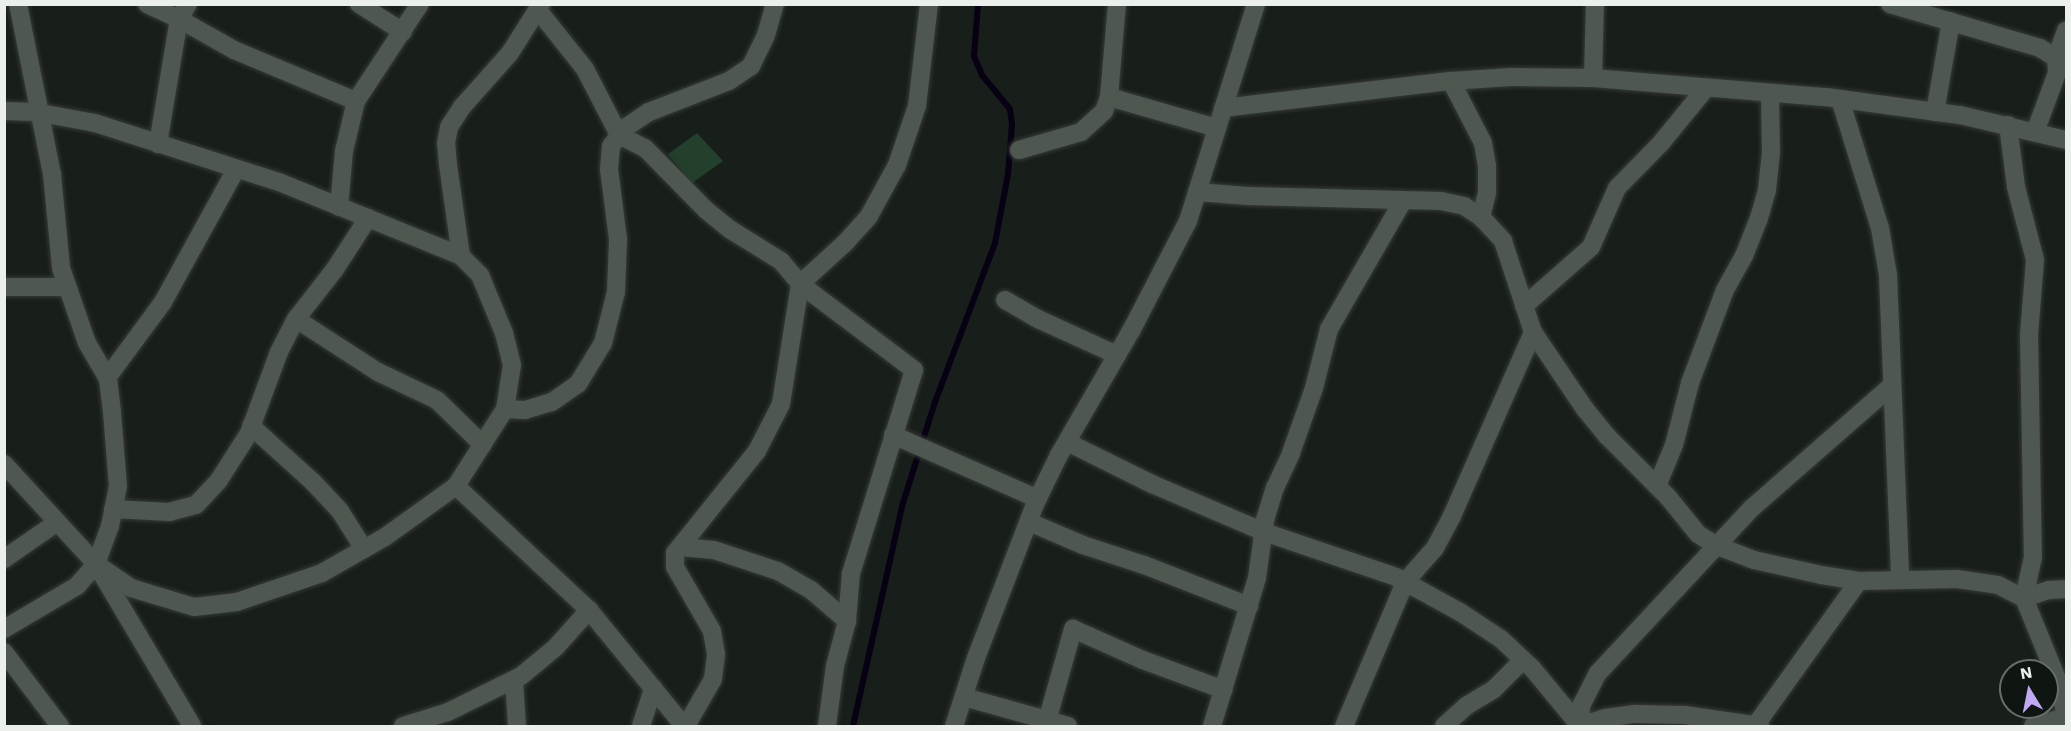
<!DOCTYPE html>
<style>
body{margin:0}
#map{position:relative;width:2071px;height:731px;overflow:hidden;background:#181e1a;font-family:"Work Sans",sans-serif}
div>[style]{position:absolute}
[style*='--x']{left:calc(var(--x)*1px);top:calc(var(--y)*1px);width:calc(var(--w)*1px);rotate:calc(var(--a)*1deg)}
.stream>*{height:6px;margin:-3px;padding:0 3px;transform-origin:3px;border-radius:3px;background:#070113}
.building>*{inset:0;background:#22402c}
.roads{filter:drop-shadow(0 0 2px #373b38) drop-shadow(0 0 2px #373b38)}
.minor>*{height:18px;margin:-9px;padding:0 9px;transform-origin:9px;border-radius:9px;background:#4f5751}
span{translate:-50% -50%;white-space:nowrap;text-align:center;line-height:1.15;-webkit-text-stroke:4.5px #0f1511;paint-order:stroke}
.frame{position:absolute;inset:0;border:6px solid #ebf0ed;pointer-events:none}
.north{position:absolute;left:1999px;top:659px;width:60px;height:60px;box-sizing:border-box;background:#0f1511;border:2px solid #676d69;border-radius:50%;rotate:350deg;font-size:16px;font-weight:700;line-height:24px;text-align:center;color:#ebf0ed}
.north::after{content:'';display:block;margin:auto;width:21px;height:27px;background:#c1a8f3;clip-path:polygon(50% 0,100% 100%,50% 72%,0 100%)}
</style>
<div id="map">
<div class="stream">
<i style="--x:853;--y:726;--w:229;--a:-77.4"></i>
<i style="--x:903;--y:503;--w:106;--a:-72.4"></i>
<i style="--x:935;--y:402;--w:170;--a:-69.3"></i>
<i style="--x:995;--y:243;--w:70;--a:-79.3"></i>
<i style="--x:1008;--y:174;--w:50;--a:-85.4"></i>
<i style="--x:1012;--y:124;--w:15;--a:-98"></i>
<i style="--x:1010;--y:109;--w:44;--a:-129.5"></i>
<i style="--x:982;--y:75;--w:21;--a:-113"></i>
<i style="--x:974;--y:56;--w:52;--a:-85.6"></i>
</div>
<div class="building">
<i style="clip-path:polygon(697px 133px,723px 161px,692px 183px,668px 154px)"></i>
</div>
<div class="roads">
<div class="minor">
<i style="--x:18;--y:4;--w:173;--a:78.7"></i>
<i style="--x:52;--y:174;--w:94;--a:84.5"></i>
<i style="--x:61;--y:268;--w:79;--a:70.9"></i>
<i style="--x:87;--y:343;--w:42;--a:59.7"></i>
<i style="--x:108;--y:379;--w:33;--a:83"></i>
<i style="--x:112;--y:412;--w:74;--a:85.4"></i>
<i style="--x:118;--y:486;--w:41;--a:101.3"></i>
<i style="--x:110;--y:526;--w:40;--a:110.2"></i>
<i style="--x:96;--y:564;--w:188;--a:59.3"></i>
<i style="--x:147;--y:4;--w:35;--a:25"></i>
<i style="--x:179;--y:19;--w:63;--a:29.4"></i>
<i style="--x:234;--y:50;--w:132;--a:22.7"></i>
<i style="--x:359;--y:4;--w:52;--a:32.5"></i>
<i style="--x:1890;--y:4;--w:156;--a:16.3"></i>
<i style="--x:2040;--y:48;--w:19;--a:32"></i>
<i style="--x:2056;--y:58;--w:15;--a:86"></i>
<i style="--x:2057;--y:73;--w:63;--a:110.4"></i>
<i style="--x:538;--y:10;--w:75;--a:51.5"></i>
<i style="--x:585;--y:69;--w:74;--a:62.7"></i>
<i style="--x:619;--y:135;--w:29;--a:27"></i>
<i style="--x:645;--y:148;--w:87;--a:45.5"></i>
<i style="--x:706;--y:210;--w:32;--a:39"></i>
<i style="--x:731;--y:230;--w:59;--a:31.8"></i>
<i style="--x:781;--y:261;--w:30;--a:50"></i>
<i style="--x:800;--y:284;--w:143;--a:37"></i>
<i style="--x:914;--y:370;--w:213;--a:107.2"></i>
<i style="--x:851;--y:573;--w:48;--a:94.8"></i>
<i style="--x:847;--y:621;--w:47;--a:104.9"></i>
<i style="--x:835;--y:666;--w:61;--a:97.6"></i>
<i style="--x:2056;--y:58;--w:29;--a:-70"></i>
<i style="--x:1593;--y:78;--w:74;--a:-88.5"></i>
<i style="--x:1451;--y:81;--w:70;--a:62.7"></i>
<i style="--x:1483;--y:143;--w:23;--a:80"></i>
<i style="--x:1487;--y:166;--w:27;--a:90"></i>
<i style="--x:1487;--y:193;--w:25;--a:104"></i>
<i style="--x:1109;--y:97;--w:112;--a:16"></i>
<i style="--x:1840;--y:99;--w:135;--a:72.8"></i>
<i style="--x:1880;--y:228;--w:48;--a:80.3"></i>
<i style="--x:1888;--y:275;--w:304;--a:87.7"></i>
<i style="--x:1223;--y:108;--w:230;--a:-6.8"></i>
<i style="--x:1451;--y:81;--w:60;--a:-3.8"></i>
<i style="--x:1511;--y:77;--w:82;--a:0.7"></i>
<i style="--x:1593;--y:78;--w:234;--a:4.7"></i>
<i style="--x:1826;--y:97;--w:135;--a:7.7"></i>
<i style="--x:1960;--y:115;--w:109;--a:13.3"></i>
<i style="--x:4;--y:111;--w:31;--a:2"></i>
<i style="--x:35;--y:112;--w:61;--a:10.4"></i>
<i style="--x:95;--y:123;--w:193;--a:17.8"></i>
<i style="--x:279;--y:182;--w:196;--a:22.1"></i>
<i style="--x:461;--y:256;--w:27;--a:45"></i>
<i style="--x:480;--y:275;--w:63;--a:67.5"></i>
<i style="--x:504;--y:333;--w:33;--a:76"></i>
<i style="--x:512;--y:365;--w:45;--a:99"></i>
<i style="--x:505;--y:409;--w:91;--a:122.5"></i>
<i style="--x:456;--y:486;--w:87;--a:144.3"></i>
<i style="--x:385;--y:537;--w:73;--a:150.3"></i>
<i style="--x:322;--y:573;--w:90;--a:161.2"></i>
<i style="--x:237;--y:602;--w:43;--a:173.4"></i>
<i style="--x:194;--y:607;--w:66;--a:-163.2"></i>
<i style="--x:131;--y:588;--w:42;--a:-145.6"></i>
<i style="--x:96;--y:564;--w:136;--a:-132.6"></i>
<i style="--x:1935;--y:112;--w:92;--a:-80"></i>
<i style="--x:2008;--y:125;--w:63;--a:82.6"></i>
<i style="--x:2016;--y:187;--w:75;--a:75.4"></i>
<i style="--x:2035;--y:260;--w:75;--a:94.6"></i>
<i style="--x:2029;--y:335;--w:222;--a:89"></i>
<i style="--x:2033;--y:557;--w:42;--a:102.4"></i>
<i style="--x:2024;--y:598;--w:26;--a:-18"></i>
<i style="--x:2049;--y:590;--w:17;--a:-3"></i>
<i style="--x:158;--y:144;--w:127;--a:-80.5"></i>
<i style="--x:179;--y:19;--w:17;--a:-59"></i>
<i style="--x:1019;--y:150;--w:65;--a:-16.2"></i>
<i style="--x:1081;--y:132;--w:31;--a:-42"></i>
<i style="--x:1104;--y:111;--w:15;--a:-70"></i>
<i style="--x:1109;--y:97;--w:93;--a:-85.1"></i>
<i style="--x:1197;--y:192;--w:51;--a:4.5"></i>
<i style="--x:1248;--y:196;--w:193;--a:1.5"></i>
<i style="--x:1441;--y:201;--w:24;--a:12"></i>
<i style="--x:1464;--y:206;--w:20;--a:33"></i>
<i style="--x:1481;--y:217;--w:33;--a:47"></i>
<i style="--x:1503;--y:241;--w:96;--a:71.8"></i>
<i style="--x:1533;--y:332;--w:93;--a:56"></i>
<i style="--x:1585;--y:409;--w:35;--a:51"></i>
<i style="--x:1607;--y:436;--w:86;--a:45"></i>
<i style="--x:1668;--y:497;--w:48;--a:51"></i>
<i style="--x:1698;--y:534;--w:20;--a:33"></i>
<i style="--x:1715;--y:545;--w:42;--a:21"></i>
<i style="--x:1754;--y:560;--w:69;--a:12.6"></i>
<i style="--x:1821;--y:575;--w:38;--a:9"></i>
<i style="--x:1859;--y:581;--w:98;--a:-1.2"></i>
<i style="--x:1957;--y:579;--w:41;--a:8.3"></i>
<i style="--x:1998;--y:585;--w:29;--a:27"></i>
<i style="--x:2024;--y:598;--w:87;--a:67.8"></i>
<i style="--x:2057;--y:679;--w:37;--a:76"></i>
<i style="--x:339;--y:207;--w:56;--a:-84.9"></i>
<i style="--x:344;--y:151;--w:51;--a:-76.5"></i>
<i style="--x:356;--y:101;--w:116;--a:-56.6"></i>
<i style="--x:461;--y:256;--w:92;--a:-98.1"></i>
<i style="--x:448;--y:165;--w:22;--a:-95"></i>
<i style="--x:446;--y:143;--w:16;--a:-79"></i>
<i style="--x:449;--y:127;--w:24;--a:-57"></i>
<i style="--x:462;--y:107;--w:72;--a:-48.4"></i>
<i style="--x:510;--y:53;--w:58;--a:-57.7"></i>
<i style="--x:4;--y:287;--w:63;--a:0"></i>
<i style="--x:1005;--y:300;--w:38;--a:30"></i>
<i style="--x:1038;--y:319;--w:87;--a:24.5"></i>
<i style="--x:1524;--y:306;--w:89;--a:-41.4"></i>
<i style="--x:1591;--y:247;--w:64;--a:-66.2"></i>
<i style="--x:1617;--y:188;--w:63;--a:-45.6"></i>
<i style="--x:1661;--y:143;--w:71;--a:-50.7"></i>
<i style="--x:296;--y:319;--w:98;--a:32.9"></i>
<i style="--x:378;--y:372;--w:65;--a:25.4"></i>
<i style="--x:437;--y:400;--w:64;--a:44.4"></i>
<i style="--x:107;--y:378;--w:94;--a:-53.6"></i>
<i style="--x:163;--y:302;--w:152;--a:-61.2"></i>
<i style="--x:505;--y:409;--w:20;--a:3"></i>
<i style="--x:525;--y:410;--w:28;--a:-17"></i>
<i style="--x:552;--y:402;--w:32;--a:-35"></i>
<i style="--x:578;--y:384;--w:48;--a:-58.6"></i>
<i style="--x:603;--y:343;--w:53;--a:-75.7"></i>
<i style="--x:616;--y:292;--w:53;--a:-87.8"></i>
<i style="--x:618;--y:239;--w:71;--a:-97.3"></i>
<i style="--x:609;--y:169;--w:23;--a:-85"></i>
<i style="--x:611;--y:146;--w:23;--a:-52"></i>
<i style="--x:625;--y:128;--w:29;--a:-34"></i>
<i style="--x:649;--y:112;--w:86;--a:-21.2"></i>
<i style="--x:729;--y:81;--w:27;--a:-34"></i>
<i style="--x:751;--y:66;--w:34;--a:-64"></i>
<i style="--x:766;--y:35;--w:32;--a:-74"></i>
<i style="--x:251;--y:426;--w:84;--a:42.1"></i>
<i style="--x:313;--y:482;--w:40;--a:47"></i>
<i style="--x:340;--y:511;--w:45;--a:57.7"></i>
<i style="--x:893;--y:435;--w:158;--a:23.8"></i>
<i style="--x:1067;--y:442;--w:95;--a:26.3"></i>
<i style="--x:1152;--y:484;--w:122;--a:23.2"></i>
<i style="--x:1264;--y:532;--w:139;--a:18.8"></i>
<i style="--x:1396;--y:577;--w:73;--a:28.7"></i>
<i style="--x:1460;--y:612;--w:49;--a:33.4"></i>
<i style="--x:1501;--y:639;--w:42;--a:43.1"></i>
<i style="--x:1532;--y:668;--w:75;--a:50.4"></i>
<i style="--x:456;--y:486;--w:182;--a:43"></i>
<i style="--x:589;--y:610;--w:150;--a:50.7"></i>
<i style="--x:1657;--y:486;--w:44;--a:-67.5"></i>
<i style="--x:1674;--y:445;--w:64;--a:-75.5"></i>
<i style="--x:1690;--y:383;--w:99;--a:-69.4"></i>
<i style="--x:1725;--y:290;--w:39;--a:-61"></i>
<i style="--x:1744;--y:256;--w:41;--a:-68.5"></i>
<i style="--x:1759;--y:218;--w:29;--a:-74"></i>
<i style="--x:1767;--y:190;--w:37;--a:-84"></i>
<i style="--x:1771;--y:153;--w:60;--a:-91"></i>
<i style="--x:113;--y:509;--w:56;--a:3.1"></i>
<i style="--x:169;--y:512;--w:28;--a:-15"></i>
<i style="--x:196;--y:505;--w:34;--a:-47"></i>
<i style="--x:219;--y:480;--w:56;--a:-57.4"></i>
<i style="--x:249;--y:433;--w:86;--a:-69.7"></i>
<i style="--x:279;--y:352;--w:37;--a:-63"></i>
<i style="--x:296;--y:319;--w:63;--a:-52"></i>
<i style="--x:335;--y:269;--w:61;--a:-57.1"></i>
<i style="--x:1029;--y:522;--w:59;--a:23.1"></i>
<i style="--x:1083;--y:545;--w:64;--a:18.2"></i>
<i style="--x:1144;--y:565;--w:113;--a:21.3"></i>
<i style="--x:680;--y:547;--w:34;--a:5"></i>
<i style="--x:714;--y:550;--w:67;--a:18.2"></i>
<i style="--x:778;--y:571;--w:38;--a:30"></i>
<i style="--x:811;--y:590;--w:48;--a:40.7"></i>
<i style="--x:4;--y:559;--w:63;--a:-34.7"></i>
<i style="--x:4;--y:629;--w:85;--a:-30.5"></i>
<i style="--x:77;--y:586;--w:29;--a:-49"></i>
<i style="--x:4;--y:652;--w:93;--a:52.9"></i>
<i style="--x:514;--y:680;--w:46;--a:86.3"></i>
<i style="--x:964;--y:697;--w:108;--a:15.6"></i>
<i style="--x:1047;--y:721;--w:96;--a:-74.2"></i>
<i style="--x:1073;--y:629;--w:77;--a:23.9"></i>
<i style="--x:1143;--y:660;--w:86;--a:20.3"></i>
<i style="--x:403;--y:726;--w:47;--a:-17.3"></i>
<i style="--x:448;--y:712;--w:81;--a:-26.3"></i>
<i style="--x:521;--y:676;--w:45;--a:-39.6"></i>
<i style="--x:556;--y:647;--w:50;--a:-48.3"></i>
<i style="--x:641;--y:726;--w:40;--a:-72"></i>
<i style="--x:686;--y:726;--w:54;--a:-60.1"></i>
<i style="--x:713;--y:679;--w:25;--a:-83"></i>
<i style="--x:716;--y:654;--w:23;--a:-100"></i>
<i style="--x:712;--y:631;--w:74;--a:-120"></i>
<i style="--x:675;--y:567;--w:14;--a:-90"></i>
<i style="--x:675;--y:553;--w:131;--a:-51.2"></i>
<i style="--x:757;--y:451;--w:53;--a:-62.9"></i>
<i style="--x:781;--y:404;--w:121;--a:-81"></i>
<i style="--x:800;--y:284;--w:61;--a:-42.3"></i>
<i style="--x:845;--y:243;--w:36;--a:-48"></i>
<i style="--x:869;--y:216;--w:58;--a:-61.2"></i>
<i style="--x:897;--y:165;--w:62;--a:-71.3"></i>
<i style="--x:917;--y:106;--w:103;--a:-83.3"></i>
<i style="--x:954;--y:726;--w:71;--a:-72.1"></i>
<i style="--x:976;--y:658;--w:165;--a:-69"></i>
<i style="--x:1035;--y:504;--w:55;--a:-63.9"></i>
<i style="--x:1059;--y:455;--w:143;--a:-59.9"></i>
<i style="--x:1131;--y:331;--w:124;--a:-62.6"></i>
<i style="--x:1188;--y:221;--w:227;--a:-72.6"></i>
<i style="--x:1212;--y:726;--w:155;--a:-73.1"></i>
<i style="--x:1257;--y:578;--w:59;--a:-82.1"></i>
<i style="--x:1265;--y:520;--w:34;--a:-73"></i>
<i style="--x:1275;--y:488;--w:38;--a:-65"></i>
<i style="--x:1291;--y:453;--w:69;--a:-70.5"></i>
<i style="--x:1314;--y:388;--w:61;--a:-75.7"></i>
<i style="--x:1329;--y:329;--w:148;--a:-60"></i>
<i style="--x:1344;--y:726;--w:156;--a:-67"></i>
<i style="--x:1405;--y:582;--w:45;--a:-48.6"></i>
<i style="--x:1435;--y:548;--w:36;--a:-62"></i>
<i style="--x:1452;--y:516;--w:201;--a:-66.2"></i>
<i style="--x:1444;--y:726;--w:30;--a:-42"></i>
<i style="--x:1466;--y:706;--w:31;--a:-31"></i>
<i style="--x:1493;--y:690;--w:42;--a:-45"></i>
<i style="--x:1580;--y:726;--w:20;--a:-87"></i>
<i style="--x:1581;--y:706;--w:37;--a:-63"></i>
<i style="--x:1598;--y:673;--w:227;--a:-47"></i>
<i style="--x:1753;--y:507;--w:184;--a:-41.2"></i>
<i style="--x:1580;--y:726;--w:26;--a:-18"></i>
<i style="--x:1605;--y:718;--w:30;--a:-8"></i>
<i style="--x:1635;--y:714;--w:50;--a:1.1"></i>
<i style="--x:1685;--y:715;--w:76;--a:8.3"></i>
<i style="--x:1755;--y:726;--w:178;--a:-54.4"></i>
<i style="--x:2033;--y:726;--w:34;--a:-15"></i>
</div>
</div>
<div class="frame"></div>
<div class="north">N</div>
</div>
